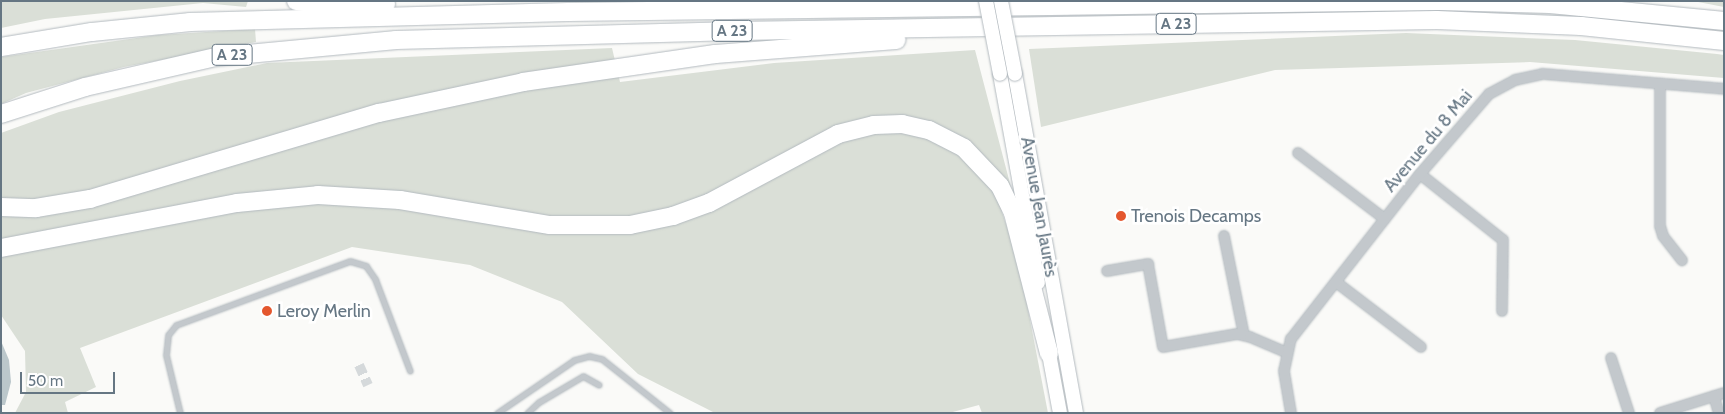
<!DOCTYPE html>
<meta charset="utf-8">
<style>
body{margin:0}
#map{position:relative;width:1725px;height:414px;overflow:hidden;background:#fafaf8;font-family:Cabin,sans-serif}
div>[style]{position:absolute}
[style*='--x']{left:calc(var(--x)*1px);top:calc(var(--y)*1px);width:calc(var(--w)*1px);rotate:calc(var(--a)*1deg)}
.green>*{inset:0;background:#dadfd7}
.water>*{inset:0;background:#bbc7cb}
.street-tunnel>*{height:10px;margin-top:-5px;transform-origin:0;background:repeating-linear-gradient(90deg,#d5d9db 0 10px,transparent 0 15px)}
.roads{filter:drop-shadow(0 0 1px #b3babf) drop-shadow(0 0 1px #b3babf)}
.lane>*{height:5px;margin:-2.5px;padding:0 2.5px;transform-origin:2.5px;border-radius:2.5px;background:#c3c8cc}
.street>*{height:10px;margin:-5px;padding:0 5px;transform-origin:5px;border-radius:5px;background:#c3c8cc}
.secondary>*{height:14px;margin:-7px;padding:0 7px;transform-origin:7px;border-radius:7px;background:#fff}
.highway>*{height:18px;margin:-9px;padding:0 9px;transform-origin:9px;border-radius:9px;background:#fff}
.bridges{filter:drop-shadow(0 0 1px #b3babf) drop-shadow(0 0 1px #b3babf)}
.secondary-bridge>*{height:14px;margin:-7px;padding:0 7px;transform-origin:7px;border-radius:7px;background:#fff}
.dots>*{width:14px;height:14px;translate:-50% -50%;box-sizing:border-box;border:2px solid #fff;border-radius:50%}
span{translate:-50% -50%;white-space:nowrap;text-align:center;line-height:1.15;-webkit-text-stroke:5px #fff;paint-order:stroke}
.shield-label span{padding:1px 4px;background:#fff;border:1px solid;border-radius:4px;-webkit-text-stroke-width:0}
.shield-label{font-size:16px;color:#657683;font-weight:700}
.street-label{font-size:18px;color:#657683}
.poi-label{font-size:18px;color:#657683}
.left{translate:0 -50%;text-align:left}
.frame{position:absolute;inset:0;border:2px solid #657683;pointer-events:none}
.scale{position:absolute;left:20px;top:372px;width:95px;height:22px;box-sizing:border-box;border:2px solid #657683;border-top:0;padding-left:6px;font-size:15px;line-height:18px;white-space:nowrap;color:#657683;-webkit-text-stroke:4px #fff;paint-order:stroke}
</style>
<div id="map">
<div class="green">
<i style="clip-path:polygon(1px 1px,248px 1px,246px 7px,203px 3px,45px 19px,1px 28px)"></i>
<i style="clip-path:polygon(1693px 1px,1724px 1px,1724px 7px)"></i>
<i style="clip-path:polygon(255px 29px,256px 42px,124px 67px,26px 93px,1px 104px,1px 57px,158px 35px)"></i>
<i style="clip-path:polygon(1406px 33px,1575px 40px,1717px 54px,1724px 55px,1724px 78px,1530px 62px,1275px 70px,1041px 127px,1029px 49px)"></i>
<i style="clip-path:polygon(612px 48px,620px 82px,774px 63px,975px 50px,1012px 191px,1002px 212px,1019px 263px,1048px 413px,982px 413px,979px 405px,949px 413px,715px 413px,638px 374px,562px 302px,470px 265px,352px 247px,80px 348px,96px 387px,65px 402px,68px 413px,15px 413px,26px 392px,25px 351px,1px 315px,1px 133px,59px 112px,180px 81px,267px 63px)"></i>
</div>
<div class="water">
<i style="clip-path:polygon(1px 341px,9px 360px,11px 382px,5px 405px,1px 405px)"></i>
</div>
<div class="street-tunnel">
<i style="--x:359;--y:365;--w:22;--a:66"></i>
</div>
<div class="roads">
<div class="lane">
<i style="--x:180;--y:413;--w:60;--a:-103.6"></i>
<i style="--x:166;--y:355;--w:20;--a:-84"></i>
<i style="--x:168;--y:335;--w:13;--a:-51"></i>
<i style="--x:176;--y:325;--w:185;--a:-20.2"></i>
<i style="--x:350;--y:261;--w:17;--a:17"></i>
<i style="--x:366;--y:266;--w:16;--a:55"></i>
<i style="--x:375;--y:279;--w:98;--a:69.2"></i>
<i style="--x:497;--y:413;--w:93;--a:-34.5"></i>
<i style="--x:574;--y:360;--w:16;--a:-15"></i>
<i style="--x:589;--y:356;--w:13;--a:13"></i>
<i style="--x:602;--y:359;--w:87;--a:38.5"></i>
<i style="--x:527;--y:413;--w:16;--a:-43"></i>
<i style="--x:539;--y:402;--w:51;--a:-30.6"></i>
<i style="--x:583;--y:376;--w:18;--a:29"></i>
</div>
<div class="street">
<i style="--x:1660;--y:84;--w:142;--a:90"></i>
<i style="--x:1660;--y:226;--w:10;--a:73"></i>
<i style="--x:1663;--y:236;--w:31;--a:52"></i>
<i style="--x:1298;--y:153;--w:109;--a:37.2"></i>
<i style="--x:1420;--y:174;--w:106;--a:38.5"></i>
<i style="--x:1503;--y:240;--w:71;--a:90.8"></i>
<i style="--x:1224;--y:236;--w:101;--a:78.6"></i>
<i style="--x:1107;--y:271;--w:42;--a:-9.7"></i>
<i style="--x:1148;--y:264;--w:84;--a:79.8"></i>
<i style="--x:1163;--y:347;--w:75;--a:-10"></i>
<i style="--x:1237;--y:334;--w:13;--a:13"></i>
<i style="--x:1250;--y:337;--w:39;--a:23"></i>
<i style="--x:1336;--y:282;--w:107;--a:37.4"></i>
<i style="--x:1611;--y:358;--w:58;--a:71.9"></i>
<i style="--x:1714;--y:396;--w:18;--a:74"></i>
<i style="--x:1291;--y:413;--w:43;--a:-99.5"></i>
<i style="--x:1284;--y:371;--w:33;--a:-78"></i>
<i style="--x:1291;--y:339;--w:209;--a:-52"></i>
<i style="--x:1420;--y:174;--w:106;--a:-49.2"></i>
<i style="--x:1489;--y:94;--w:30;--a:-28"></i>
<i style="--x:1515;--y:80;--w:29;--a:-12"></i>
<i style="--x:1543;--y:74;--w:182;--a:4.7"></i>
<i style="--x:1660;--y:413;--w:67;--a:-17.4"></i>
</div>
<div class="secondary">
<i style="--x:1000;--y:74;--w:212;--a:79.7"></i>
<i style="--x:1015;--y:74;--w:344;--a:79.8"></i>
<i style="--x:1047;--y:343;--w:71;--a:79.5"></i>
</div>
<div class="highway">
<i style="--x:296;--y:1;--w:90;--a:1.9"></i>
<i style="--x:1;--y:47;--w:92;--a:-9.4"></i>
<i style="--x:92;--y:32;--w:99;--a:-5.8"></i>
<i style="--x:190;--y:22;--w:378;--a:-1.5"></i>
<i style="--x:568;--y:12;--w:871;--a:-0.72"></i>
<i style="--x:1439;--y:1;--w:111;--a:1.5"></i>
<i style="--x:1550;--y:4;--w:175;--a:5.6"></i>
<i style="--x:1;--y:114;--w:88;--a:-17.8"></i>
<i style="--x:85;--y:87;--w:134;--a:-12.9"></i>
<i style="--x:216;--y:57;--w:181;--a:-5.4"></i>
<i style="--x:396;--y:40;--w:341;--a:-1.5"></i>
<i style="--x:737;--y:31;--w:700;--a:-0.9"></i>
<i style="--x:1437;--y:20;--w:144;--a:2.4"></i>
<i style="--x:1581;--y:26;--w:144;--a:6"></i>
<i style="--x:1;--y:207;--w:35;--a:2"></i>
<i style="--x:36;--y:208;--w:55;--a:-9.5"></i>
<i style="--x:90;--y:199;--w:302;--a:-16.6"></i>
<i style="--x:379;--y:113;--w:147;--a:-12.1"></i>
<i style="--x:523;--y:82;--w:194;--a:-8.3"></i>
<i style="--x:715;--y:54;--w:182;--a:-4.4"></i>
<i style="--x:1;--y:248;--w:240;--a:-10.8"></i>
<i style="--x:237;--y:203;--w:81;--a:-5.6"></i>
<i style="--x:318;--y:195;--w:82;--a:3.5"></i>
<i style="--x:400;--y:200;--w:152;--a:9.5"></i>
<i style="--x:550;--y:225;--w:80;--a:0"></i>
<i style="--x:630;--y:225;--w:44;--a:-11.8"></i>
<i style="--x:673;--y:216;--w:38;--a:-20"></i>
<i style="--x:709;--y:203;--w:146;--a:-28.1"></i>
<i style="--x:838;--y:134;--w:37;--a:-14"></i>
<i style="--x:874;--y:125;--w:28;--a:-2"></i>
<i style="--x:902;--y:124;--w:28;--a:13"></i>
<i style="--x:929;--y:130;--w:39;--a:27"></i>
<i style="--x:964;--y:148;--w:52;--a:46.5"></i>
<i style="--x:1000;--y:186;--w:30;--a:64"></i>
<i style="--x:1013;--y:213;--w:145;--a:75.6"></i>
</div>
</div>
<div class="bridges">
<div class="secondary-bridge">
<i style="--x:986;--y:1;--w:74;--a:79.1"></i>
<i style="--x:1001;--y:1;--w:74;--a:79.1"></i>
</div>
</div>
<div class="dots">
<i style="left:1121px;top:216px;background:#e4572e"></i>
<i style="left:267px;top:311px;background:#e4572e"></i>
</div>
<div class="shield-label">
<span style="left:1176px;top:24px">A 23</span>
<span style="left:732px;top:31px">A 23</span>
<span style="left:232px;top:55px">A 23</span>
</div>
<div class="street-label">
<span style="left:1428px;top:141px;rotate:-50deg">Avenue du 8 Mai</span>
<span style="left:1039px;top:207px;rotate:80deg">Avenue Jean Jaurès</span>
</div>
<div class="poi-label">
<span class="left" style="left:1131px;top:216px">Trenois Decamps</span>
<span class="left" style="left:277px;top:311px">Leroy Merlin</span>
</div>
<div class="frame"></div>
<div class="scale">50 m</div>
</div>
